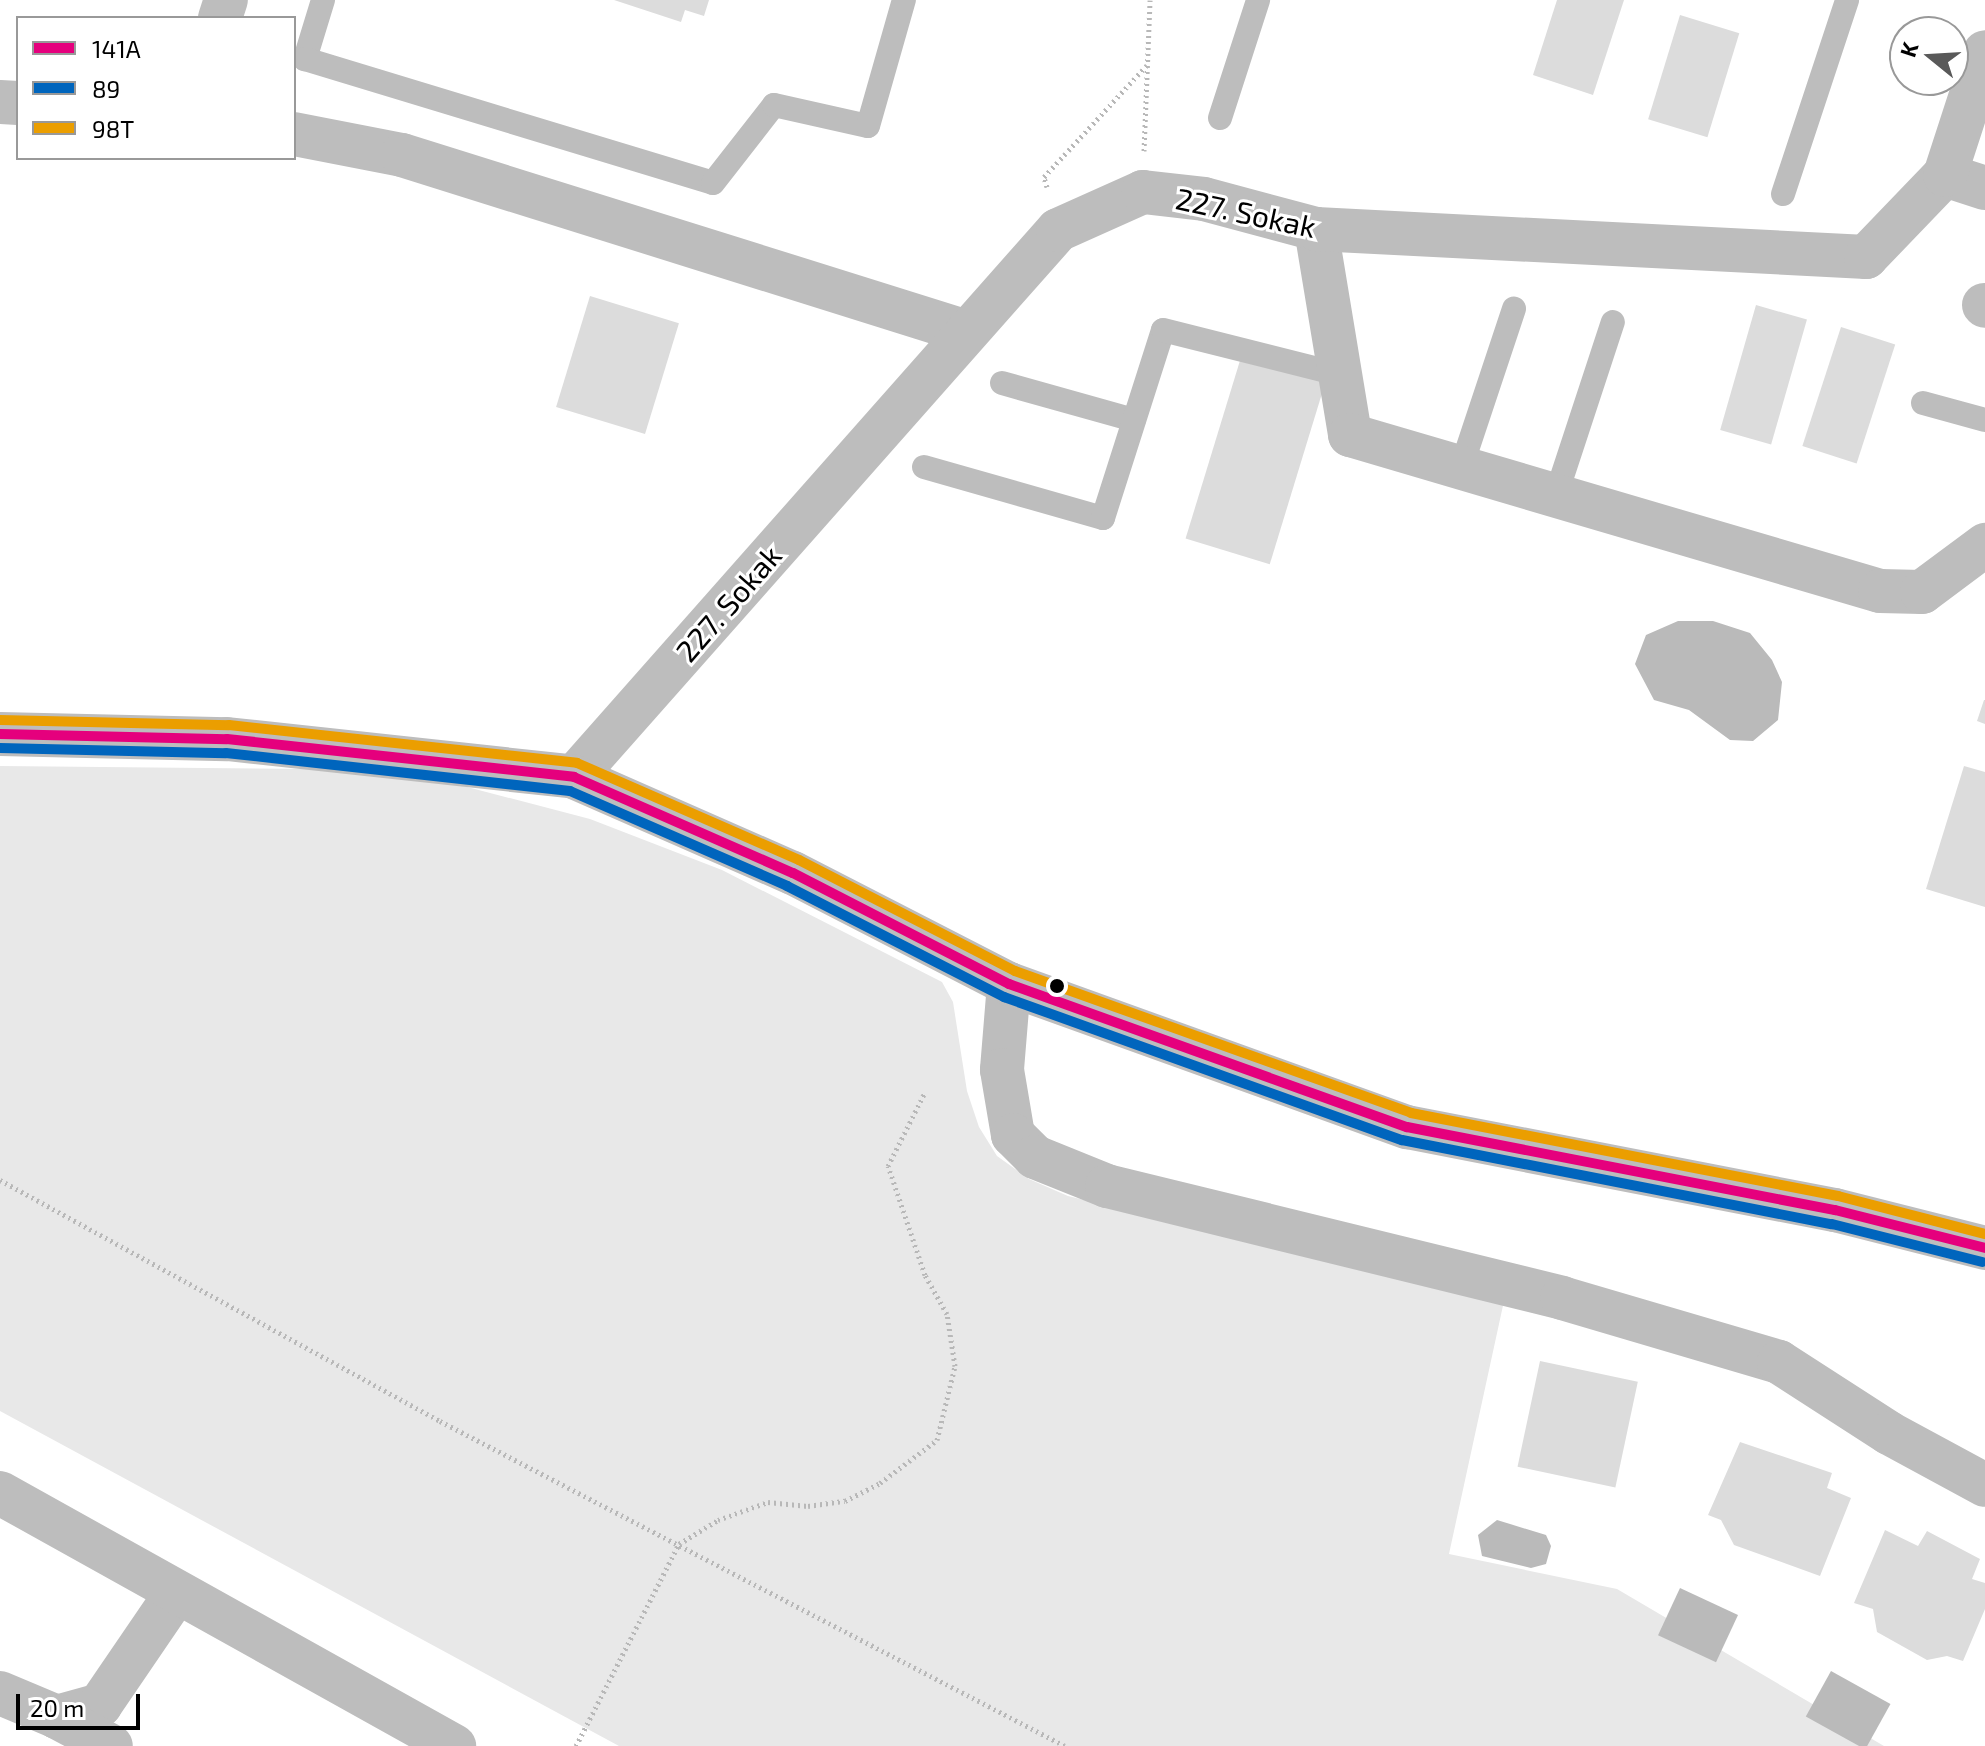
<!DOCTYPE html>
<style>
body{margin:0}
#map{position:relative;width:1985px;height:1746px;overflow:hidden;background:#fff;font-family:"Exo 2",sans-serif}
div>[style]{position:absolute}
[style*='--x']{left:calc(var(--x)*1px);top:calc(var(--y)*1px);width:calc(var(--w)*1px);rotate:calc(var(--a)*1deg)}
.green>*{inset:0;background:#e8e8e8}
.water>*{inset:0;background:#bababa;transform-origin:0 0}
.building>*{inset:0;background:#dcdcdc;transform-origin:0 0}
.path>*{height:5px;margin-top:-2.5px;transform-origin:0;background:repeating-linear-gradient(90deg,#b8b8b8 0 2px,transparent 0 6px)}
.service>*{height:24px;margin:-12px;padding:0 12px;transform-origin:12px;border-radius:12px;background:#bdbdbd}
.minor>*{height:44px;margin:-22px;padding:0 22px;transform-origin:22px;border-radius:22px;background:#bdbdbd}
.tertiary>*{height:44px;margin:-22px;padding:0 22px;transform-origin:22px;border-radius:22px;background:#bdbdbd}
.bus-1>*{height:10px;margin:-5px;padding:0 5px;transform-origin:5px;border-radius:5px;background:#e5007d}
.bus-2>*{height:10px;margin:-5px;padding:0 5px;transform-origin:5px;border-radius:5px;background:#0065bd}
.bus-3>*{height:10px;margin:-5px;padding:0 5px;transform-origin:5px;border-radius:5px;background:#eb9e00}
.dots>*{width:22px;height:22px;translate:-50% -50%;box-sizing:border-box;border:4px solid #fff;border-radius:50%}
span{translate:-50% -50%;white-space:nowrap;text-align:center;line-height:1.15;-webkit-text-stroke:6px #fff;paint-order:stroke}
.street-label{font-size:30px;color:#000}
.legend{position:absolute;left:16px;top:16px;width:280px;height:144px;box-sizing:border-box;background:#fff;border:2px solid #999;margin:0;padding:10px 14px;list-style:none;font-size:24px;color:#000}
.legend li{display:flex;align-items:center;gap:16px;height:40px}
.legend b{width:40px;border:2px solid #999}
.north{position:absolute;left:1889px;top:16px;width:80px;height:80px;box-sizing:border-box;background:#fff;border:2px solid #999;border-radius:50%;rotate:288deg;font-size:22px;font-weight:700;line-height:32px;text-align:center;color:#000}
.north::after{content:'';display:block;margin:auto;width:28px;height:36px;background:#595959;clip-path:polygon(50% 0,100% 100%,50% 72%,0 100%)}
.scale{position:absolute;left:16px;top:1694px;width:124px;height:36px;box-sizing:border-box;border:4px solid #000;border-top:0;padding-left:10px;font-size:24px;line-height:28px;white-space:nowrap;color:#000;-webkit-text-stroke:6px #fff;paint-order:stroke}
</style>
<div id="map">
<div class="green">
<i style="clip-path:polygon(0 766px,310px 769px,452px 783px,590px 819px,722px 870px,942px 982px,953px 1002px,967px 1091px,979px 1127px,997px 1156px,1029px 1179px,1068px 1196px,1504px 1301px,1449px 1554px,1617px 1589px,1884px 1746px,619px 1746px,0 1411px)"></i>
</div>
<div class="water">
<i style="clip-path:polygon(1678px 621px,1713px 621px,1750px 633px,1772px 660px,1782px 682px,1778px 720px,1753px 741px,1730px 740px,1689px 710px,1654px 700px,1635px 664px,1646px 635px)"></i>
<i style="clip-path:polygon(1497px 1520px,1546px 1535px,1551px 1546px,1546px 1564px,1531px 1568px,1482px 1556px,1478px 1535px)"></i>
<i style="left:1680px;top:1588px;width:64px;height:52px;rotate:25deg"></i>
<i style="left:1831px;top:1671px;width:68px;height:52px;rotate:29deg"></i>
</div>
<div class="building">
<i style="clip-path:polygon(614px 0,709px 0,704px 16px,685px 10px,681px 22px)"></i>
<i style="clip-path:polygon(1557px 0,1624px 0,1593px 95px,1533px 75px)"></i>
<i style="left:1680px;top:15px;width:62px;height:109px;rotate:17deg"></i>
<i style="left:590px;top:296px;width:93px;height:116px;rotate:17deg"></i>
<i style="left:1756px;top:305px;width:53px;height:130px;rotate:16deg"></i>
<i style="left:1841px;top:327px;width:57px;height:125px;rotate:18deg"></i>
<i style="left:1242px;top:354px;width:88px;height:193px;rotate:17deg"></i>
<i style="clip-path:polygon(1984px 700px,1985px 700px,1985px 724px,1977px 721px)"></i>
<i style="clip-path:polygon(1964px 766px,1985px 772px,1985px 907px,1926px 889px)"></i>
<i style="left:1540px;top:1361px;width:100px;height:108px;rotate:12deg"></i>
<i style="clip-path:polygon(1740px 1442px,1832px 1473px,1827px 1488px,1851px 1498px,1820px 1576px,1734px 1545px,1721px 1520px,1708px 1515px)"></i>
<i style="clip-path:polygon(1885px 1530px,1918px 1546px,1927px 1531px,1980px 1559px,1972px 1579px,1985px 1583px,1985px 1609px,1963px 1661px,1947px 1656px,1927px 1660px,1877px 1632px,1873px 1609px,1854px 1603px)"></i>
</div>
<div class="path">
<i style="--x:1144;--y:151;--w:151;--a:-87.7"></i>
<i style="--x:1047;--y:187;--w:10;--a:-107"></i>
<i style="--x:1044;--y:177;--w:152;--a:-47.4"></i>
<i style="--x:0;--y:1180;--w:502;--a:28.71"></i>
<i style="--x:440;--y:1421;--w:704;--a:27.47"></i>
<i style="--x:576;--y:1746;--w:227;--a:-63"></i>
<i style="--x:679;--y:1544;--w:46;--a:-31.6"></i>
<i style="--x:718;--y:1520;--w:53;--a:-19.8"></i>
<i style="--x:768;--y:1502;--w:40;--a:5.7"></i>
<i style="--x:808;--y:1506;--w:37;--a:-8"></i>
<i style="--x:845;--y:1501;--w:39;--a:-27"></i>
<i style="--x:880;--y:1483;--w:71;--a:-37"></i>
<i style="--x:937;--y:1440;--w:76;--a:-76.3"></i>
<i style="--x:955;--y:1366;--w:53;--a:-98.7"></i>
<i style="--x:947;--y:1314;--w:45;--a:-119.4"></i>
<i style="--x:925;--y:1275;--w:115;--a:-108.7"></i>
<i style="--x:888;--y:1166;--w:83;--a:-63.4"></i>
</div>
<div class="service">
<i style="--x:323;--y:0;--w:62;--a:107"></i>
<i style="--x:305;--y:59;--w:426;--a:16.9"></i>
<i style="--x:713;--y:183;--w:99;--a:-52"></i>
<i style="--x:774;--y:105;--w:96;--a:12.6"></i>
<i style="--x:868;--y:126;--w:131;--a:-74.1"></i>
<i style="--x:1220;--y:118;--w:124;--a:-72.1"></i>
<i style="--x:1783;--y:194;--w:204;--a:-71.7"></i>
<i style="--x:1002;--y:383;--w:137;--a:15.7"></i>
<i style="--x:1923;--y:403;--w:64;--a:15.3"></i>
<i style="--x:924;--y:467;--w:186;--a:15.9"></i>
<i style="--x:1103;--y:518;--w:197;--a:-72.3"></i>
<i style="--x:1163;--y:330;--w:185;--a:14.1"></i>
<i style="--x:1461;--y:468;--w:168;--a:-71.6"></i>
<i style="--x:1556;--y:495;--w:182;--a:-71.8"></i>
</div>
<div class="minor">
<i style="--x:220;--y:18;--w:19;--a:-72"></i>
<i style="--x:0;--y:102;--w:18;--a:3"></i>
<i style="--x:294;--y:134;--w:110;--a:11"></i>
<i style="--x:402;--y:155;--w:592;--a:17.39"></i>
<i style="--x:1945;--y:175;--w:42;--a:18"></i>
<i style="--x:1316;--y:229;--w:209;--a:80.6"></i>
<i style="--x:1350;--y:435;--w:552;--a:16.4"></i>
<i style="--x:1880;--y:591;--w:42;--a:1.4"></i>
<i style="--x:1922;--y:592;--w:79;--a:-36.7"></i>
<i style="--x:1984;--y:305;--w:1;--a:45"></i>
<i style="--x:574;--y:777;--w:730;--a:-48.5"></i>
<i style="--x:1058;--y:230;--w:93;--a:-24.1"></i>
<i style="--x:1143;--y:192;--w:61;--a:6.5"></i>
<i style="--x:1204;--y:199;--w:116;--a:15"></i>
<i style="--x:1316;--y:229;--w:551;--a:2.91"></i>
<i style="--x:1866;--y:257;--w:114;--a:-46.1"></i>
<i style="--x:1945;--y:175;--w:129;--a:-72"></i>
<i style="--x:1009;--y:984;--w:86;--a:94.7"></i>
<i style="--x:1002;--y:1070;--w:66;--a:80.4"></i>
<i style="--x:1013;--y:1135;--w:31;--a:45"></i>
<i style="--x:1035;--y:1157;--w:78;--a:21.9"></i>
<i style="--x:1107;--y:1186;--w:469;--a:13.8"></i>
<i style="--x:1562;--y:1298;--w:226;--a:16.4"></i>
<i style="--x:1779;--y:1362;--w:131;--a:32.8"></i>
<i style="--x:1889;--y:1433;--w:109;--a:28.4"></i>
<i style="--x:0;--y:1693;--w:62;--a:22.8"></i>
<i style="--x:57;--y:1717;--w:45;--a:-15.6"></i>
<i style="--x:100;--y:1705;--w:133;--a:-55.7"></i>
<i style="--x:57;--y:1717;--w:61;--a:28.2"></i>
</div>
<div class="tertiary">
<i style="--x:0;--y:734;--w:227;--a:1.3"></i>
<i style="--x:227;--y:739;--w:349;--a:6.2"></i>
<i style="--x:574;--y:777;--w:239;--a:23.7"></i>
<i style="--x:793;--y:873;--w:243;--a:27.2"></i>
<i style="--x:1009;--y:984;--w:423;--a:19.8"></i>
<i style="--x:1407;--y:1127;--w:436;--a:11"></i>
<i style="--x:1835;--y:1210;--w:155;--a:14.2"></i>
<i style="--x:0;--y:1493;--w:520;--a:29.13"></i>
</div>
<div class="bus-1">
<i style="--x:0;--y:734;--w:227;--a:1.3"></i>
<i style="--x:227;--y:739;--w:349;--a:6.2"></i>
<i style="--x:574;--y:777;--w:239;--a:23.7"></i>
<i style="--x:793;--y:873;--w:243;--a:27.2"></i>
<i style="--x:1009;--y:984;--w:423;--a:19.8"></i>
<i style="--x:1407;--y:1127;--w:436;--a:11"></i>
<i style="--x:1835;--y:1210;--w:155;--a:14.2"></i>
</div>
<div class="bus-2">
<i style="--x:0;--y:748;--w:226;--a:1.3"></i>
<i style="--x:226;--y:753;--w:346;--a:6.3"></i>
<i style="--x:570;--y:791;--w:237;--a:23.6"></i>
<i style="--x:787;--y:886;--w:244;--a:27.1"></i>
<i style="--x:1004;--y:997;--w:423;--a:19.8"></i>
<i style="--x:1402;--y:1140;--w:438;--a:11.1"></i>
<i style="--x:1832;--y:1224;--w:155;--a:14.2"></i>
</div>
<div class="bus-3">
<i style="--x:0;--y:720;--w:229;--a:1.3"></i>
<i style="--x:229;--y:725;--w:350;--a:6.2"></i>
<i style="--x:577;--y:763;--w:242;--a:23.6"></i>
<i style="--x:799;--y:860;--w:243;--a:27.2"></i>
<i style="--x:1015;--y:971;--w:421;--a:19.7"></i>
<i style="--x:1411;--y:1113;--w:435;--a:11"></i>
<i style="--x:1838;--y:1196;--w:152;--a:14.5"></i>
</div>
<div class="dots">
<i style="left:1057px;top:986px;background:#000"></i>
</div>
<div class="street-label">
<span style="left:1246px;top:212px;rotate:12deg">227. Sokak</span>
<span style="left:728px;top:603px;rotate:-49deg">227. Sokak</span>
</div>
<ul class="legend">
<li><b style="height:10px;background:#e5007d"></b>141A</li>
<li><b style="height:10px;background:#0065bd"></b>89</li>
<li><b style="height:10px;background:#eb9e00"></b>98T</li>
</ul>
<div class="north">K</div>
<div class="scale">20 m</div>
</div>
